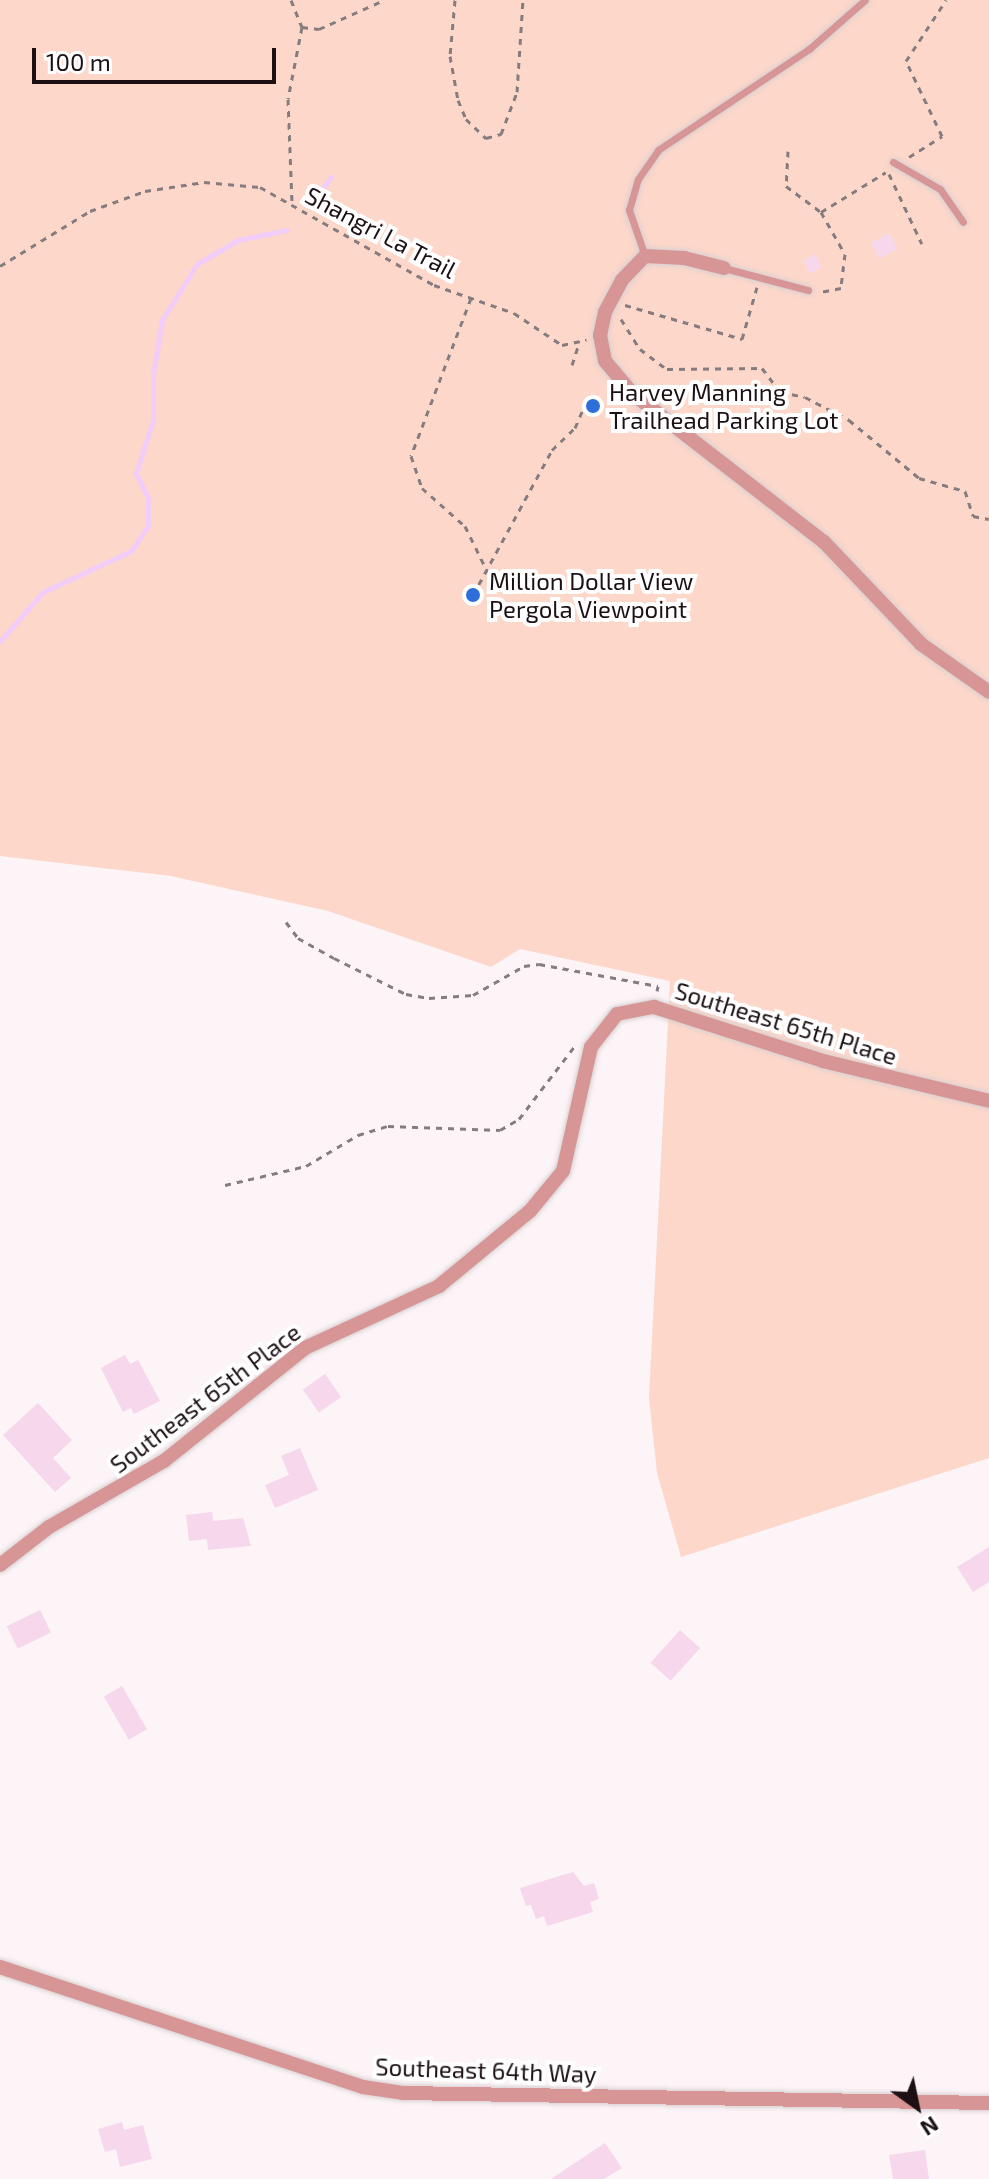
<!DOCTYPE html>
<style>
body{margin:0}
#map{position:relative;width:989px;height:2179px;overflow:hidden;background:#fcf4f6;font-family:"Exo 2",sans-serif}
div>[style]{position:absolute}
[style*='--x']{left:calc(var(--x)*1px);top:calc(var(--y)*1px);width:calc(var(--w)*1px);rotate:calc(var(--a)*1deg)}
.green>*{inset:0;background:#fcd7ca}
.stream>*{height:5px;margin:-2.5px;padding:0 2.5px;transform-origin:2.5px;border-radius:2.5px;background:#f2cdfa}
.building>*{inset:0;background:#f6d7eb;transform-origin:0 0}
.path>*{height:3px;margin-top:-1.5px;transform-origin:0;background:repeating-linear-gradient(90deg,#867c7f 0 6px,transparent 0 12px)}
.roads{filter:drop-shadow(0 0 2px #d8d0d2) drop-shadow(0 0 2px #d8d0d2)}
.lane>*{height:7px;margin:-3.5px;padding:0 3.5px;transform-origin:3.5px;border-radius:3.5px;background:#d89595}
.street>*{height:14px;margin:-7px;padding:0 7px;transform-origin:7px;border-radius:7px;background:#d89595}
.dots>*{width:22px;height:22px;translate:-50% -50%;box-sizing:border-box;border:4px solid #fff;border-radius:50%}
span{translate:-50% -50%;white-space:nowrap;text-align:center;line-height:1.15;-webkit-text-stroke:8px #fff;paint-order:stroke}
.street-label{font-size:24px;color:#1c1014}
.poi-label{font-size:24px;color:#1c1014}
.left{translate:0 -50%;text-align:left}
.north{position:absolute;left:877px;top:2067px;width:80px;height:80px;-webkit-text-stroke:6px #fff;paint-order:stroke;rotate:147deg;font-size:22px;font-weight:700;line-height:32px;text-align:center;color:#1c1014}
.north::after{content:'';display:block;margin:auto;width:28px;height:36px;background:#1c1014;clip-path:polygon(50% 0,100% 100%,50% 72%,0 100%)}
.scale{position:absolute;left:32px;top:48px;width:244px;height:36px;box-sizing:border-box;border:4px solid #1c1014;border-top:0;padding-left:10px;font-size:24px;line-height:28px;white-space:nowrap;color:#1c1014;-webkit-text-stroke:6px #fff;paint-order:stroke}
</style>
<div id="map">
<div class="green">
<i style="clip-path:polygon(0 0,989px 0,989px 1458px,681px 1557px,657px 1473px,649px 1398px,670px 981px,520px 949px,491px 967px,328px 911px,171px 876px,0 856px)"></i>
</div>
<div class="stream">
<i style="--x:315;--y:197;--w:26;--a:-51"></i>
<i style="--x:0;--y:641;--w:65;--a:-48.7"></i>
<i style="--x:43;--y:592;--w:97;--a:-25"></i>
<i style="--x:131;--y:551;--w:30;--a:-56"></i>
<i style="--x:148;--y:526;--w:28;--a:-90"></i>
<i style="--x:148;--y:498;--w:28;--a:-116"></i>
<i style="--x:136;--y:473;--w:56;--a:-72.2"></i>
<i style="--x:153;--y:420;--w:46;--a:-90"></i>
<i style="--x:153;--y:374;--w:55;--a:-80.5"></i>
<i style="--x:162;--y:320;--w:66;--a:-58"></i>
<i style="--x:197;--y:264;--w:48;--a:-30.3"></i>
<i style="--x:238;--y:240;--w:50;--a:-11.5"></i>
</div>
<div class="building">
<i style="left:889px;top:233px;width:18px;height:21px;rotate:61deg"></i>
<i style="left:815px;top:254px;width:15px;height:14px;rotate:62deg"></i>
<i style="clip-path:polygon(125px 1355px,130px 1364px,138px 1360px,160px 1401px,134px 1414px,131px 1408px,123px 1412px,101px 1368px)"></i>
<i style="left:325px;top:1374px;width:28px;height:27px;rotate:55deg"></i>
<i style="clip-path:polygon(38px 1403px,72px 1440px,53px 1458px,71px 1478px,55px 1492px,3px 1435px)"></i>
<i style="clip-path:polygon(300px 1448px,318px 1490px,275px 1508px,265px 1485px,289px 1475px,281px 1456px)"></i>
<i style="clip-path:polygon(212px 1512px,213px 1521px,243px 1518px,251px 1546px,208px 1550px,207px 1539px,189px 1541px,186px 1515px)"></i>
<i style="clip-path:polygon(989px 1547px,989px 1582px,973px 1592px,957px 1567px)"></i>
<i style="left:40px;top:1610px;width:25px;height:37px;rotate:64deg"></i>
<i style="left:680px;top:1630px;width:27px;height:44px;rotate:42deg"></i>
<i style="left:122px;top:1686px;width:50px;height:21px;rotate:60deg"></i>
<i style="clip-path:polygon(573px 1872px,584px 1886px,594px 1883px,599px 1899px,590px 1902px,593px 1912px,547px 1926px,544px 1916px,536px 1919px,531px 1905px,526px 1906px,520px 1888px)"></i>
<i style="clip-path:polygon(122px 2122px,124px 2130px,143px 2125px,152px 2159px,120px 2167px,116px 2149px,105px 2152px,98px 2129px)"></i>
<i style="clip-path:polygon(605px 2143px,622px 2168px,604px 2179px,551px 2179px)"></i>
<i style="clip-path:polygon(925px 2150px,929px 2179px,893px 2179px,889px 2155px)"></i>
</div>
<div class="path">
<i style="--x:291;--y:0;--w:29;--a:68"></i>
<i style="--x:302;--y:27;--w:73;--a:101"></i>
<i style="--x:288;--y:99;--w:105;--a:87.8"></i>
<i style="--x:455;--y:0;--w:56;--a:95.1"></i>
<i style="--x:450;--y:56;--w:45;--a:79.7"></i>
<i style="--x:458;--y:100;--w:21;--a:67"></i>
<i style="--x:466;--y:119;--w:28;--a:44"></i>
<i style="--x:486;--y:138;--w:16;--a:-15"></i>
<i style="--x:501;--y:134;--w:45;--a:-69.1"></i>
<i style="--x:517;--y:92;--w:92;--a:-86.3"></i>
<i style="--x:302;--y:27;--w:17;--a:7"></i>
<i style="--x:319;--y:29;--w:71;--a:-24"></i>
<i style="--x:788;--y:151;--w:35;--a:93"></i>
<i style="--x:786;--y:186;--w:44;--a:36.6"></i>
<i style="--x:821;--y:212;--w:48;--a:60.3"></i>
<i style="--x:845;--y:254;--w:34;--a:97"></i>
<i style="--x:841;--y:288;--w:21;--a:169"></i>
<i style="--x:909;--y:157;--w:39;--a:-32"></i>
<i style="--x:942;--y:136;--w:83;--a:-115.6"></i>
<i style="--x:906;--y:61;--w:73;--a:-56.7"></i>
<i style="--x:889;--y:174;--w:77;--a:64.8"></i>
<i style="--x:821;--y:212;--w:76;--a:-31.6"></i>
<i style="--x:0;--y:266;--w:105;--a:-31.4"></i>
<i style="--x:90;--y:211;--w:59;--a:-20"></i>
<i style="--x:145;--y:191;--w:60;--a:-8.7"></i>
<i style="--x:204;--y:182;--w:56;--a:5.1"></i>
<i style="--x:260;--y:187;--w:200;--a:29.4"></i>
<i style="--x:434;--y:285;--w:85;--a:19.3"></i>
<i style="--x:514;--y:313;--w:58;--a:33.7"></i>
<i style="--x:562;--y:345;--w:25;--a:-12"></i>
<i style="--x:471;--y:298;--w:169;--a:110.8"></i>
<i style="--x:411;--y:456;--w:34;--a:71"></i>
<i style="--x:422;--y:488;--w:57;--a:41.5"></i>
<i style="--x:465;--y:526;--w:52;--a:63.9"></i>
<i style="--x:625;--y:305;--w:122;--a:16.2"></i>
<i style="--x:742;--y:339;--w:54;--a:-73.9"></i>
<i style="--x:621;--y:319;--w:36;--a:58"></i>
<i style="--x:640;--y:349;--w:34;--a:37"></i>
<i style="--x:667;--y:369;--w:95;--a:-0.6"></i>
<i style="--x:762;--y:368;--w:30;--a:53"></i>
<i style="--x:780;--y:392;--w:25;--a:11"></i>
<i style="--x:805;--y:397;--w:50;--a:27.6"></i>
<i style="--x:849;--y:420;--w:91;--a:39.6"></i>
<i style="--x:919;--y:478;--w:48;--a:15.8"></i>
<i style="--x:965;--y:491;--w:26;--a:72"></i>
<i style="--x:973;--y:516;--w:16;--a:11"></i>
<i style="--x:572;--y:365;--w:20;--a:-72"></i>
<i style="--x:473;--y:595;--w:165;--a:-61.4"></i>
<i style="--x:552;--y:450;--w:32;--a:-44"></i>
<i style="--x:575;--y:428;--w:25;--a:-67"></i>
<i style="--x:286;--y:922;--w:20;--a:53"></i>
<i style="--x:298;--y:938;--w:41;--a:29.1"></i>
<i style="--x:334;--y:958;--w:80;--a:26.6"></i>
<i style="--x:406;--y:994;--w:23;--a:10"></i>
<i style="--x:429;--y:998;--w:44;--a:-3.9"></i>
<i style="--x:473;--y:995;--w:59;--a:-29.6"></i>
<i style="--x:524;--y:966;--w:15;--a:-8"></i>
<i style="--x:539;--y:964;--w:121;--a:10.5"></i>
<i style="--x:658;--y:986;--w:5;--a:101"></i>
<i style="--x:225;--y:1185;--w:83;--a:-13.2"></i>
<i style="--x:306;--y:1166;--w:61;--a:-30.8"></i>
<i style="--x:358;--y:1135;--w:31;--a:-17"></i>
<i style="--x:388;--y:1126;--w:112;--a:2"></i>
<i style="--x:500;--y:1130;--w:22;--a:-30"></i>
<i style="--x:519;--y:1119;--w:91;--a:-52.6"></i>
</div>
<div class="roads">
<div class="lane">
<i style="--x:893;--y:162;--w:54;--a:29.9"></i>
<i style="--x:940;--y:189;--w:40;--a:55.1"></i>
<i style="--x:645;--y:256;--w:49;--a:-109.2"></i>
<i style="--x:629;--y:210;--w:32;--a:-74"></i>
<i style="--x:638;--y:179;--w:35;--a:-55"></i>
<i style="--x:658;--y:150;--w:182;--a:-33.8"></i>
<i style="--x:809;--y:49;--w:74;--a:-41.2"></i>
<i style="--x:724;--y:268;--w:87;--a:14.7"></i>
</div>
<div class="street">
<i style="--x:724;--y:268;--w:41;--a:-166"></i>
<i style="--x:684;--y:258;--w:39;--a:-177"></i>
<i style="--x:645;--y:256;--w:33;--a:134"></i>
<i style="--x:622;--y:280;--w:36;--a:118"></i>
<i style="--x:605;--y:312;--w:24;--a:102"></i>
<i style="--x:600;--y:335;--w:26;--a:79"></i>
<i style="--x:605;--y:361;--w:43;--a:49.7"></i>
<i style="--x:633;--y:394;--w:242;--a:37.8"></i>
<i style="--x:824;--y:542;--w:141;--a:46.4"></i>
<i style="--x:921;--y:644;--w:83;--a:35.2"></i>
<i style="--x:0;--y:1565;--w:62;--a:-37.8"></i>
<i style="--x:49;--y:1527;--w:133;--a:-29.9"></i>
<i style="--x:164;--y:1461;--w:181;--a:-38.7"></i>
<i style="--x:305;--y:1348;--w:148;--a:-24.8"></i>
<i style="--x:439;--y:1286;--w:118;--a:-39.5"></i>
<i style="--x:530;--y:1211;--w:52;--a:-50.5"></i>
<i style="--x:563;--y:1171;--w:127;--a:-77.3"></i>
<i style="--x:591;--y:1047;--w:42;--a:-51.8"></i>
<i style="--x:617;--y:1014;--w:38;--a:-11"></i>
<i style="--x:654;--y:1007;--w:177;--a:17.7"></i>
<i style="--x:823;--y:1061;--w:171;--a:13.5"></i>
<i style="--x:0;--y:1967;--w:382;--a:18.3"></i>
<i style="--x:363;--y:2087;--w:40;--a:8.5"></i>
<i style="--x:403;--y:2093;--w:586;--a:0.98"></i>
</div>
</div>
<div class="dots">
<i style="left:593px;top:406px;background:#2e6edb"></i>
<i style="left:473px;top:595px;background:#2e6edb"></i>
</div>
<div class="street-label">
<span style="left:381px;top:232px;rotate:28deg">Shangri La Trail</span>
<span style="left:786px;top:1023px;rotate:17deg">Southeast 65th Place</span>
<span style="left:205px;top:1398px;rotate:-37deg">Southeast 65th Place</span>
<span style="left:486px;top:2070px;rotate:2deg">Southeast 64th Way</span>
</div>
<div class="poi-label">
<span class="left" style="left:609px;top:406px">Harvey Manning<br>Trailhead Parking Lot</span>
<span class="left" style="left:489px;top:595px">Million Dollar View<br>Pergola Viewpoint</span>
</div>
<div class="north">N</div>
<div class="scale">100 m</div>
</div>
